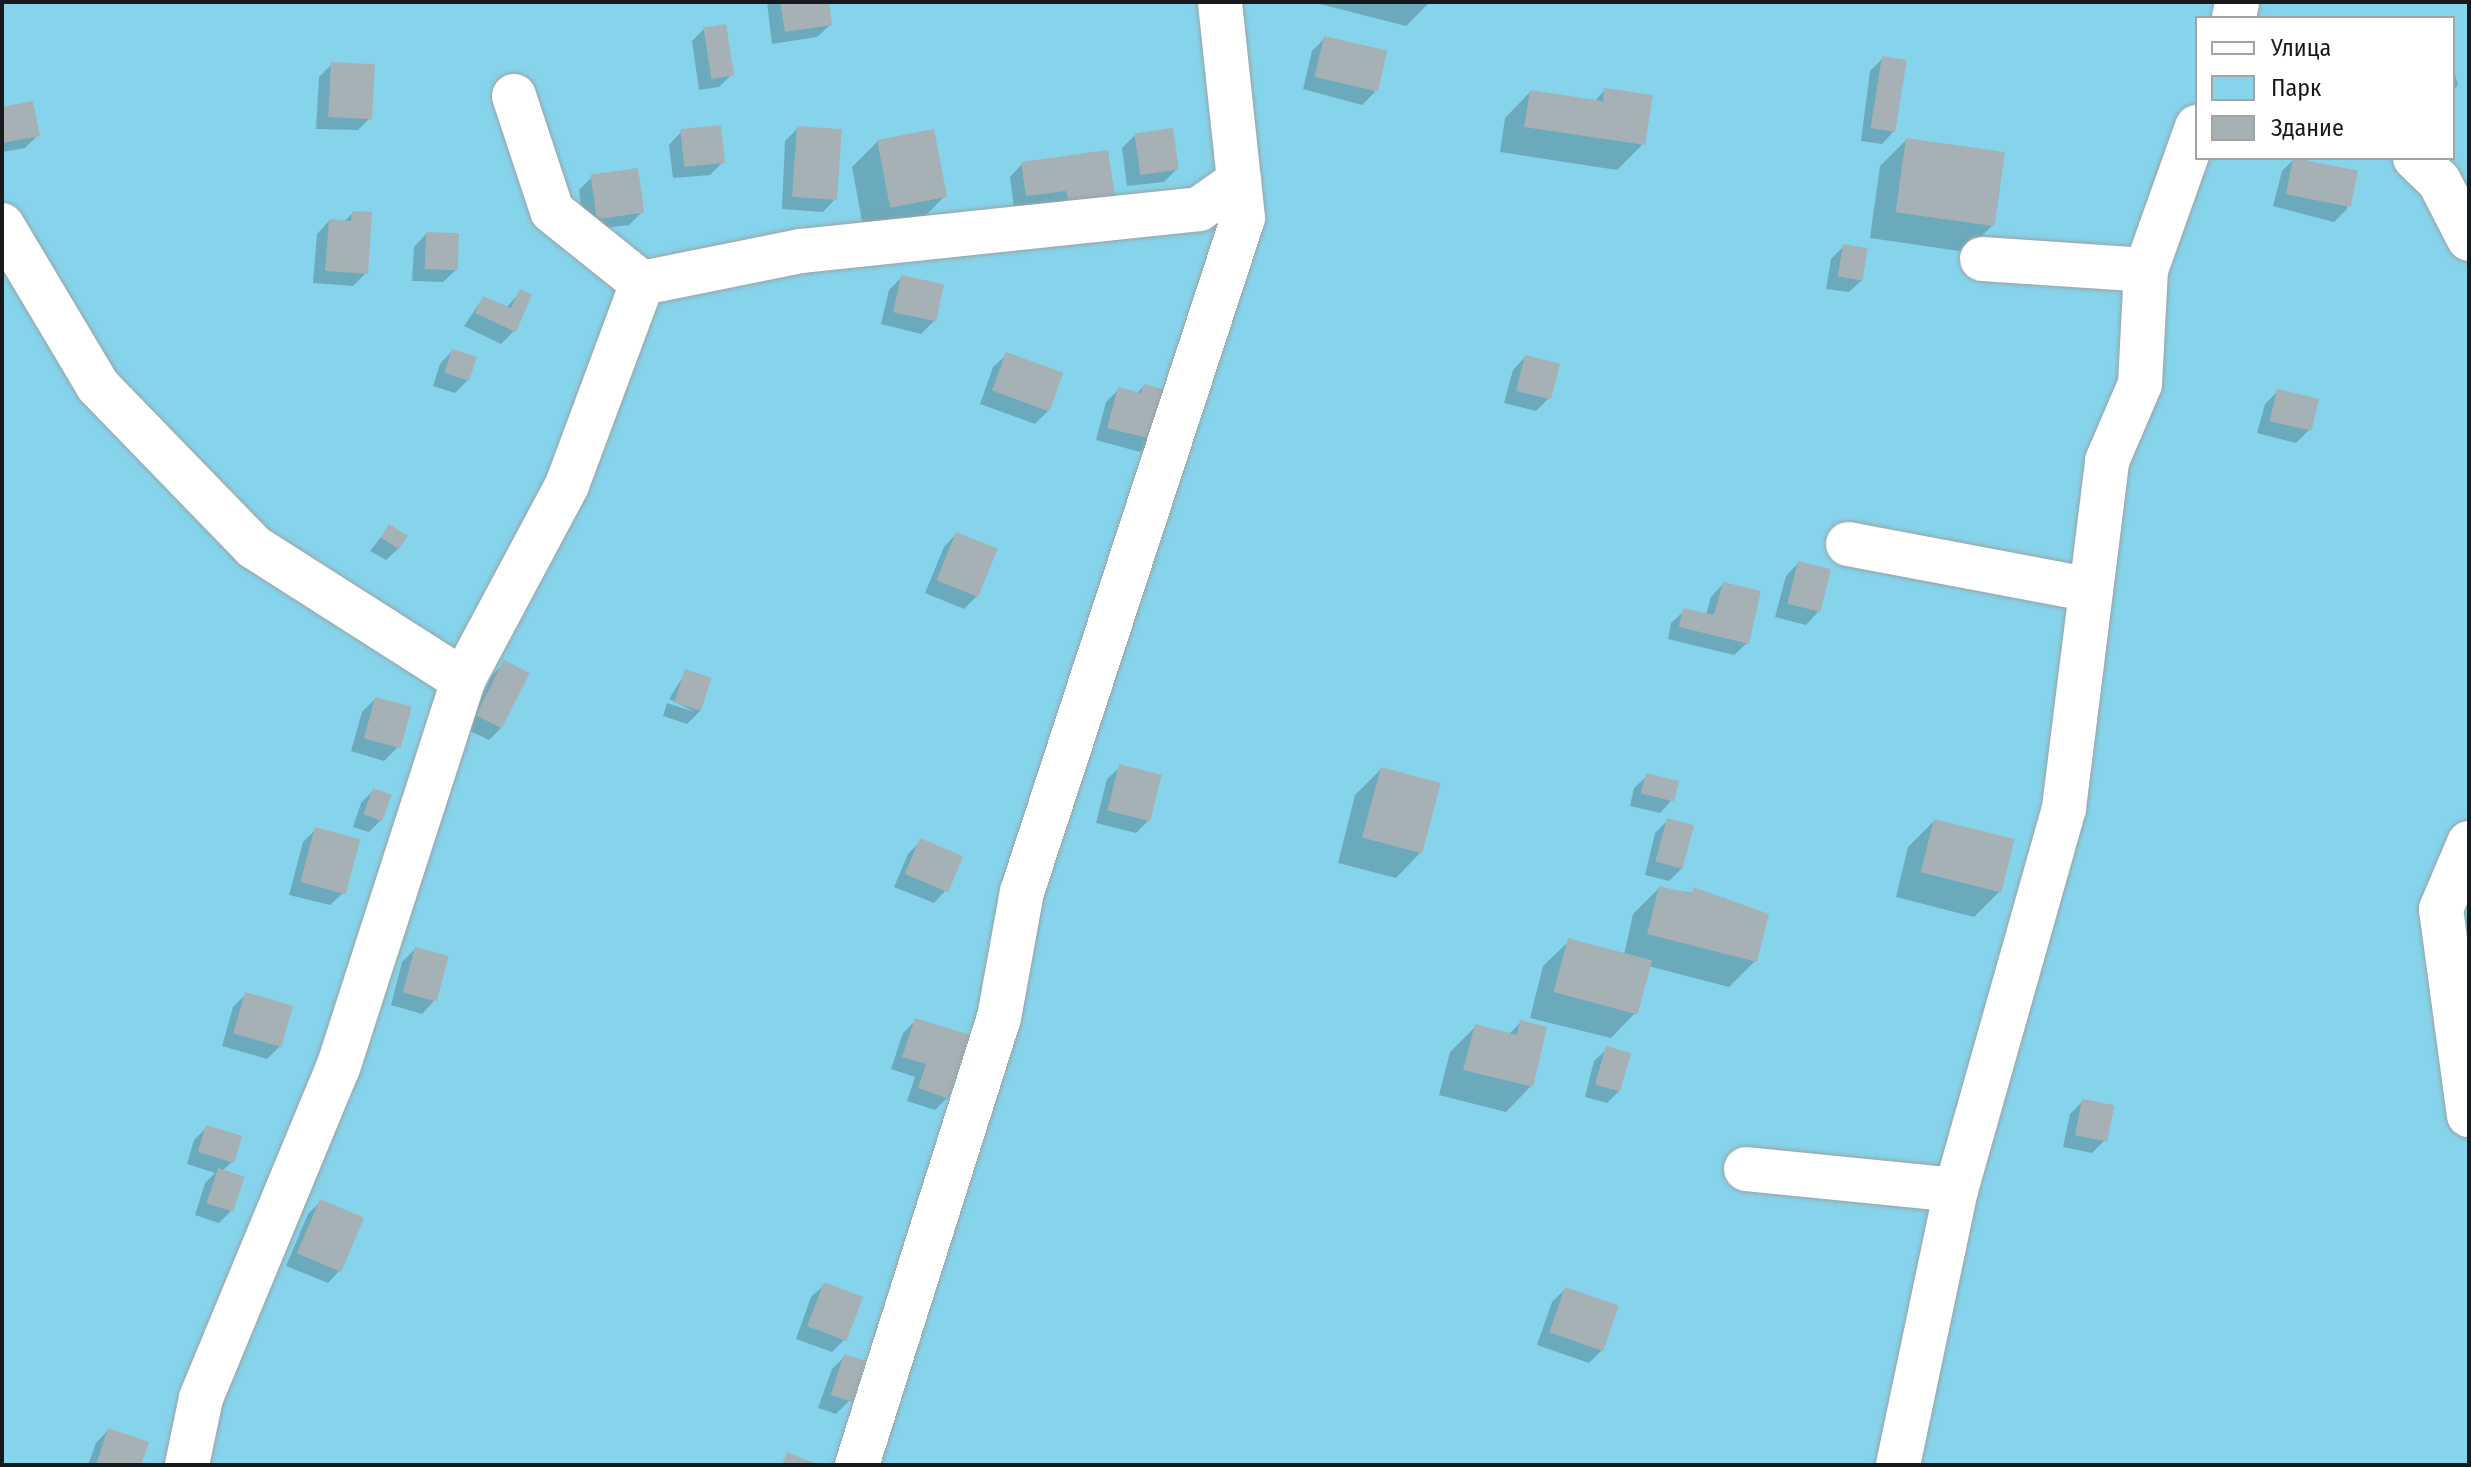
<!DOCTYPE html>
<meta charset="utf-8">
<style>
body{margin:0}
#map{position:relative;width:2471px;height:1467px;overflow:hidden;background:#dbe8ec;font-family:"Fira Sans Condensed",sans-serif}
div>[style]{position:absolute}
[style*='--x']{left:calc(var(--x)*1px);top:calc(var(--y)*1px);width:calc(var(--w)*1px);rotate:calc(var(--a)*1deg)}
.green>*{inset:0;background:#86d4ec}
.shadow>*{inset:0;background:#0003}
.building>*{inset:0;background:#a5b1b5;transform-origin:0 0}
.roads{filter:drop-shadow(0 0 2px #98a4a8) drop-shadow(0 0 2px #98a4a8)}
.minor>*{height:44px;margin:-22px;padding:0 22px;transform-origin:22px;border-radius:22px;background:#fff}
span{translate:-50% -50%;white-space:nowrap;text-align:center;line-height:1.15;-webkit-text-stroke:7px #fff;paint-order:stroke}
.frame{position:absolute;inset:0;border:4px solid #161a1c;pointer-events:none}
.legend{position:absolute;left:2195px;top:16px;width:260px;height:144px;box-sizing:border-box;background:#fff;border:2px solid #a2a3a4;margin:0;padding:10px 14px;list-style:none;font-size:24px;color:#161a1c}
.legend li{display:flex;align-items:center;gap:16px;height:40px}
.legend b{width:40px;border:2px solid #a2a3a4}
</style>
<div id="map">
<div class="green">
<i style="clip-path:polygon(evenodd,2px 2px,2469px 2px,2469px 1465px,2px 1465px,2px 2px,2197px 18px,2453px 18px,2453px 158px,2197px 158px,2197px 18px)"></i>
</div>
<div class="shadow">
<i style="clip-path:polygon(767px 2px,827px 2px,830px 25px,817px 37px,772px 44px)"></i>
<i style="clip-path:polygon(1312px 2px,1430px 2px,1406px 26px)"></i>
<i style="clip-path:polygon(704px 29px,732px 74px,719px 87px,699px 90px,692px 41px)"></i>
<i style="clip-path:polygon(1325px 38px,1375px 92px,1362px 105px,1303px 89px,1312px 51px)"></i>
<i style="clip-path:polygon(1883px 58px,1894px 131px,1882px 144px,1861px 141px,1870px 71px)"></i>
<i style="clip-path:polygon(332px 64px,370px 118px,358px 130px,316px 129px,319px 77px)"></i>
<i style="clip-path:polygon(2453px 68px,2458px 85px,2453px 90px)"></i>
<i style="clip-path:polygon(1605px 90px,1643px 144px,1617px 170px,1500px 152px,1505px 118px,1530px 92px,1594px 102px)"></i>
<i style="clip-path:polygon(2px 109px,38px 135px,25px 148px,2px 152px)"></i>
<i style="clip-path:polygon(798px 128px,835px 199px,823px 212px,782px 209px,785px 141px)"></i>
<i style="clip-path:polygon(681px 132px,723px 162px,710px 175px,673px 178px,669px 145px)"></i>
<i style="clip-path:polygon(1134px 136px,1177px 169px,1164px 182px,1127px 186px,1122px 148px)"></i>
<i style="clip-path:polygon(1906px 140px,1992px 226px,1966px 252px,1870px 238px,1880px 166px)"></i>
<i style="clip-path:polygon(878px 141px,945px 196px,919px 222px,864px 232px,852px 167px)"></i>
<i style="clip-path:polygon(2295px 158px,2356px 172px,2347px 209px,2334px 222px,2273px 206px,2282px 171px)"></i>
<i style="clip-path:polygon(1022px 164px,1112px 195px,1014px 208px,1010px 177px)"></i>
<i style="clip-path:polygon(592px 177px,642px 212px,629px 225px,584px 230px,579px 190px)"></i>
<i style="clip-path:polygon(353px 213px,366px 273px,353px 286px,313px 283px,317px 234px,329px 221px,343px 222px)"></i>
<i style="clip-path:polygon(426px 234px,456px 270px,443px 282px,412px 281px,414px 247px)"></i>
<i style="clip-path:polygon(1844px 246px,1862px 280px,1849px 292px,1826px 289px,1831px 259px)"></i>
<i style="clip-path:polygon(902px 277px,934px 321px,921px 334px,881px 324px,889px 290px)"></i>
<i style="clip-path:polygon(520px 292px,514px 331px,501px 344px,464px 326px,483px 298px,506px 308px)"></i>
<i style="clip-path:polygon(452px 351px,468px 380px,455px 393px,433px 386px,440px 364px)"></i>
<i style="clip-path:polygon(1006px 355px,1048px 411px,1035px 424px,980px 404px,993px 367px)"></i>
<i style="clip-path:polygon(1525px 357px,1549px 398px,1536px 411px,1504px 403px,1513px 370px)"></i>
<i style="clip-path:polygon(1144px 386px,1153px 439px,1140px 452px,1096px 440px,1106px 402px,1119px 389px,1136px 394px)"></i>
<i style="clip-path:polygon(2278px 391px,2309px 430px,2296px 443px,2257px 433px,2265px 404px)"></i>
<i style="clip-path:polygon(389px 527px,399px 548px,386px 560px,370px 551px)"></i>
<i style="clip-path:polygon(956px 534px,977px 596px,964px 609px,925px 593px,944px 547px)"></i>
<i style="clip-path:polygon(1798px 563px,1818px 612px,1806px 625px,1775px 617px,1786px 576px)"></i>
<i style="clip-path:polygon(1723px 584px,1747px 643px,1734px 655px,1668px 639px,1671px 623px,1684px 611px,1706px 615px,1711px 597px)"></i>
<i style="clip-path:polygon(505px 663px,501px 728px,489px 740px,466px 729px,492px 675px)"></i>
<i style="clip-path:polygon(686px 672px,700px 711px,687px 724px,663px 716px,667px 703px,695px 712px,669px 699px)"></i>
<i style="clip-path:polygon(375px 699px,397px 748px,384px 761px,351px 751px,362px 712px)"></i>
<i style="clip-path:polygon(1120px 767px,1149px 820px,1136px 833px,1096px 823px,1107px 779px)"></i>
<i style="clip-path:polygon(1381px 769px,1421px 852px,1396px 878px,1338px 863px,1355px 795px)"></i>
<i style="clip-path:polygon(1647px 776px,1672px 800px,1660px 813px,1630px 806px,1634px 788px)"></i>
<i style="clip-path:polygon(374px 790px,382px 819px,369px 832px,353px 827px,361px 803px)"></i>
<i style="clip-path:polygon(1668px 820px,1682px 868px,1669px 881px,1645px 875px,1655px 833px)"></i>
<i style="clip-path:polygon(1934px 821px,2000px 891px,1974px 917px,1896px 897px,1908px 847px)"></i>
<i style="clip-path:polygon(316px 829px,343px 893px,330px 905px,289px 895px,303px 842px)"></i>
<i style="clip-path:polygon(921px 841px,946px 890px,934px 903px,894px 887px,908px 854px)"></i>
<i style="clip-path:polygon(1659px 888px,1726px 898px,1725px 904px,1755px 961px,1729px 987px,1648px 966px,1636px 1012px,1611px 1038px,1530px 1018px,1543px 966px,1569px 941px,1624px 955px,1633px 914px)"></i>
<i style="clip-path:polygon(415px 949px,434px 1001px,422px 1014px,391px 1005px,402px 962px)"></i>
<i style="clip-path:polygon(246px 994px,280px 1046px,267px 1059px,222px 1046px,233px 1007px)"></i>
<i style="clip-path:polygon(916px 1020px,948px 1097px,935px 1110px,907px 1101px,915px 1077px,891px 1069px,903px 1033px)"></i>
<i style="clip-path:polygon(1521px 1022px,1531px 1086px,1506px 1112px,1439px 1095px,1450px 1052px,1476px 1026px,1508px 1035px)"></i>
<i style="clip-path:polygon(1607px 1049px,1620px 1090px,1607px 1103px,1585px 1097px,1594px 1061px)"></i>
<i style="clip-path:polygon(2083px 1101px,2105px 1140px,2092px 1153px,2063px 1147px,2070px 1114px)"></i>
<i style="clip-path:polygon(207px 1127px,232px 1162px,222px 1171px,232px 1210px,219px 1223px,195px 1215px,205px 1183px,215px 1173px,187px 1164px,194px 1140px)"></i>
<i style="clip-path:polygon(321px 1201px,340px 1270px,328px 1283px,286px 1266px,308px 1214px)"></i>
<i style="clip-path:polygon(824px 1285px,845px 1339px,832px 1352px,796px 1339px,811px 1297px)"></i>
<i style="clip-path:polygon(1565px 1289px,1602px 1350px,1589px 1363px,1537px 1345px,1552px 1302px)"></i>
<i style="clip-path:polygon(845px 1356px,849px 1401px,836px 1414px,818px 1408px,832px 1369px)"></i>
<i style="clip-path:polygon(108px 1430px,139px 1465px,88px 1465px,96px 1443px)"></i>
</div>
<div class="building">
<i style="clip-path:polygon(780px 2px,829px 2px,832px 25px,785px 32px)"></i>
<i style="left:726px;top:24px;width:52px;height:23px;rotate:81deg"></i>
<i style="left:1324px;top:36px;width:65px;height:42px;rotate:13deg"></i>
<i style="left:1882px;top:56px;width:25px;height:73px;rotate:9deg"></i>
<i style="left:331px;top:62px;width:44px;height:55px;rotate:3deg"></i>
<i style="clip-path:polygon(1604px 88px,1653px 95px,1645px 145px,1524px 127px,1530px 90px,1603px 101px)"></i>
<i style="clip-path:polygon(33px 101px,40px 136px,2px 143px,2px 107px)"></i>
<i style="left:721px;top:125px;width:38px;height:41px;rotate:84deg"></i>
<i style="left:797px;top:126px;width:45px;height:71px;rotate:4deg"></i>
<i style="left:1173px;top:128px;width:42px;height:39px;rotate:82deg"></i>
<i style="left:934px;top:129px;width:69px;height:58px;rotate:79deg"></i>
<i style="left:1906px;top:138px;width:100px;height:75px;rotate:8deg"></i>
<i style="clip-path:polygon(1108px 150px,1115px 196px,1069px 202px,1066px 191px,1026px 196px,1021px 162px)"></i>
<i style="left:2293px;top:158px;width:66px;height:37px;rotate:11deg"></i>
<i style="left:638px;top:168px;width:45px;height:48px;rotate:82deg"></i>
<i style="clip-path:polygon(352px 211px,372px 212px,368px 274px,325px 271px,329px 219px,351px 221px)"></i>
<i style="left:426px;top:232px;width:33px;height:37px;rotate:2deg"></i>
<i style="left:1843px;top:244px;width:25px;height:33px;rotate:9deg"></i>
<i style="left:901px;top:275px;width:44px;height:38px;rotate:12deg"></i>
<i style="clip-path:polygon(520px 289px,532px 295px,516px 332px,475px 313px,483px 296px,511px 308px)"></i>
<i style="left:452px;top:349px;width:26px;height:25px;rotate:18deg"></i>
<i style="left:1006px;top:352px;width:61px;height:41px;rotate:20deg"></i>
<i style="left:1525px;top:355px;width:36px;height:37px;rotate:14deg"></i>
<i style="clip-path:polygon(1144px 384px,1174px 392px,1155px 440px,1107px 428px,1118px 387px,1141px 393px)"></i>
<i style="left:2277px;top:389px;width:43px;height:33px;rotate:13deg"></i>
<i style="left:389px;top:524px;width:22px;height:16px;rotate:32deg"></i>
<i style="left:956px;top:532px;width:45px;height:52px;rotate:22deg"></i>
<i style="left:1798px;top:561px;width:34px;height:44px;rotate:14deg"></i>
<i style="clip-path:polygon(1723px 582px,1761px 591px,1749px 644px,1679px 627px,1683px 608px,1714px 615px)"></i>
<i style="left:504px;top:660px;width:29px;height:62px;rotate:27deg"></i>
<i style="left:685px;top:669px;width:28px;height:35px;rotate:18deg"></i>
<i style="left:375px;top:697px;width:38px;height:43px;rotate:15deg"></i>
<i style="left:1119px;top:764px;width:44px;height:48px;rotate:14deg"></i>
<i style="left:1381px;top:767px;width:62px;height:73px;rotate:15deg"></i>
<i style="left:1646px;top:773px;width:34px;height:21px;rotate:14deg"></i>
<i style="left:373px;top:788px;width:20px;height:28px;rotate:20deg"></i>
<i style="left:1667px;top:818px;width:28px;height:45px;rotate:15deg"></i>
<i style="left:1934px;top:819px;width:83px;height:55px;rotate:14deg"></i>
<i style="left:315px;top:827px;width:47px;height:57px;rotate:15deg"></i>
<i style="left:920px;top:838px;width:47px;height:39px;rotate:23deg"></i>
<i style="clip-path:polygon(1659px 886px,1692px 894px,1693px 887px,1769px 914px,1757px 962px,1647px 934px)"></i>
<i style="left:1568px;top:938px;width:87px;height:56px;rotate:15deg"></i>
<i style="left:415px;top:947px;width:35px;height:47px;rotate:15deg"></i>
<i style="left:245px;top:992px;width:50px;height:43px;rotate:16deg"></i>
<i style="clip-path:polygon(915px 1018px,970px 1035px,949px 1099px,918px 1088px,926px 1064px,902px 1057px)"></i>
<i style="clip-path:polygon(1520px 1020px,1547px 1027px,1533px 1087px,1463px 1070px,1475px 1024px,1517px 1035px)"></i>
<i style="left:1606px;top:1046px;width:26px;height:40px;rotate:16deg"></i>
<i style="left:2082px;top:1099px;width:33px;height:37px;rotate:11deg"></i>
<i style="left:206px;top:1125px;width:38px;height:28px;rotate:17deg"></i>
<i style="left:218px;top:1168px;width:28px;height:37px;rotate:18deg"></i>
<i style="left:320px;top:1199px;width:48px;height:59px;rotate:23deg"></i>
<i style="left:824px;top:1282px;width:42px;height:47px;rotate:21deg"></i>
<i style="left:1565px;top:1287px;width:57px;height:48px;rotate:19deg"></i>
<i style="left:844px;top:1354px;width:23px;height:43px;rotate:18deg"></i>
<i style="clip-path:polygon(108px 1428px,149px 1442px,141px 1465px,96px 1465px)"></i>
<i style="clip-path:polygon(787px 1452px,819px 1465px,782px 1465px)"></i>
</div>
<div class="roads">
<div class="minor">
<i style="--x:2234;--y:18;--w:16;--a:-79"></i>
<i style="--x:514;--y:96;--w:121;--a:71.7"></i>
<i style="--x:552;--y:211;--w:115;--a:38.7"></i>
<i style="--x:2415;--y:158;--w:33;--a:44"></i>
<i style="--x:2439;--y:181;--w:65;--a:62.7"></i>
<i style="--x:2;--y:225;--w:187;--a:59.2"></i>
<i style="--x:98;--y:386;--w:224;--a:45.9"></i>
<i style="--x:254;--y:547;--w:248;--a:32.5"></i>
<i style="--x:1982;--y:259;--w:164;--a:3.8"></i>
<i style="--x:1848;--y:544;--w:247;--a:10.7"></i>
<i style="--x:2469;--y:843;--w:72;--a:113"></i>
<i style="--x:2441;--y:909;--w:208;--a:82.3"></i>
<i style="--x:1746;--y:1169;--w:211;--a:5.7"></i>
<i style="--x:187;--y:1465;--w:68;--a:-78.2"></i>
<i style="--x:201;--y:1398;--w:357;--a:-67.5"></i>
<i style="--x:338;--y:1068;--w:408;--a:-72.1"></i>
<i style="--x:463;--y:680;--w:221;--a:-61.9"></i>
<i style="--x:567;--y:485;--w:215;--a:-69.6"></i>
<i style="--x:642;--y:283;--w:162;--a:-11.4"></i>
<i style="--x:801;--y:251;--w:400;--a:-6"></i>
<i style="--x:1199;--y:209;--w:49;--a:-35"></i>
<i style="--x:857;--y:1465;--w:469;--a:-72.4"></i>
<i style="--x:999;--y:1018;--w:128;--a:-79.7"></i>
<i style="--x:1022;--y:892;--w:709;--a:-71.85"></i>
<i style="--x:1243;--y:218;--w:217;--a:-96.1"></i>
<i style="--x:1898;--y:1465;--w:281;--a:-78.1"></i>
<i style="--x:1956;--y:1190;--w:397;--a:-74.2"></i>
<i style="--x:2064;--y:808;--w:350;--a:-82.9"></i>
<i style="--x:2107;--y:461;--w:84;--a:-66.8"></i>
<i style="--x:2140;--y:384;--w:114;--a:-87"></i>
<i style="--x:2146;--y:270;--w:152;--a:-70.4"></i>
</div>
</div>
<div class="frame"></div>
<ul class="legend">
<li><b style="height:10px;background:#fff"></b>Улица</li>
<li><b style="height:22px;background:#86d4ec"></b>Парк</li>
<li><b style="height:22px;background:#a5b1b5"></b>Здание</li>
</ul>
</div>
